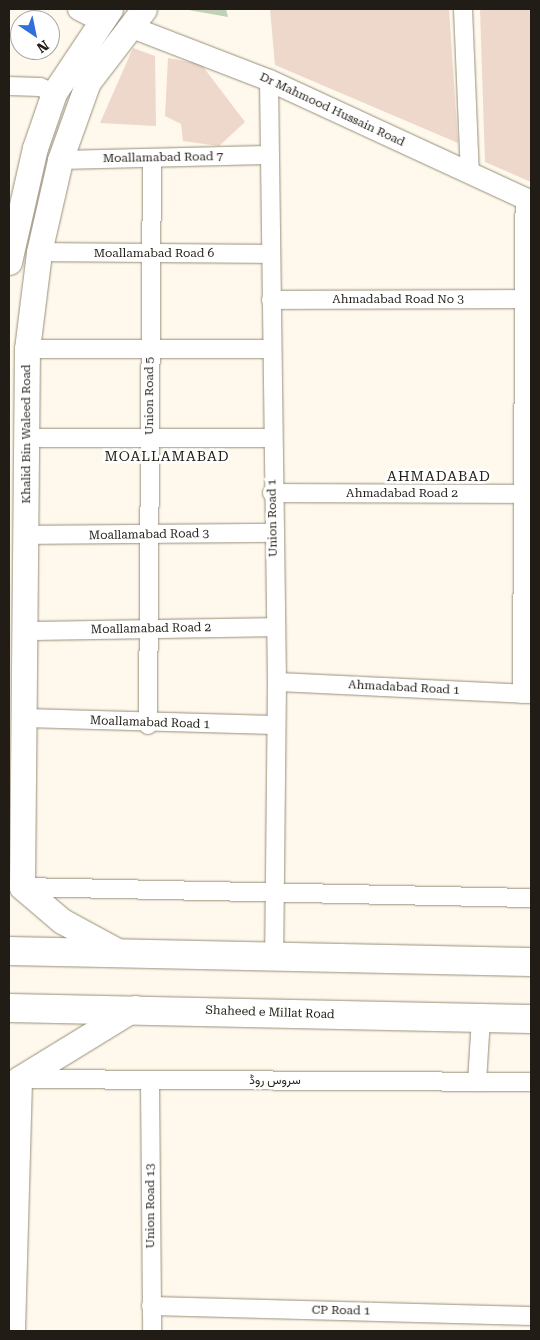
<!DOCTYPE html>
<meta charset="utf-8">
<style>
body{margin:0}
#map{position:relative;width:540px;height:1340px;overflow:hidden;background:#fef9ec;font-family:"Roboto Serif",Vazirmatn,serif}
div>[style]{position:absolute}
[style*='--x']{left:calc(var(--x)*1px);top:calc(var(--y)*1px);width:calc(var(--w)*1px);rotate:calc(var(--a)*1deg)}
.green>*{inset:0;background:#bfd2b6}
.building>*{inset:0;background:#eed7cb}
.roads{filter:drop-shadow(0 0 1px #988f7b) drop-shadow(0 0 1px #988f7b)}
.minor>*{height:18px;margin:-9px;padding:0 9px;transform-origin:9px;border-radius:9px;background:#fff}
.tertiary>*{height:21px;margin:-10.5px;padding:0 10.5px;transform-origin:10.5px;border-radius:10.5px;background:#fff}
.secondary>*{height:25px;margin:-12.5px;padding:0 12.5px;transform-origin:12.5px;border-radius:12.5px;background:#fff}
.primary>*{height:28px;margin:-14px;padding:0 14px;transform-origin:14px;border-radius:14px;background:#fff}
span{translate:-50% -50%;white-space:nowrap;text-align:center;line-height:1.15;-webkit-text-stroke:5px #fff;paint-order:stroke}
.street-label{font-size:12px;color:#211d16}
.neighbourhood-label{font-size:14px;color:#211d16;letter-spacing:1px}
.frame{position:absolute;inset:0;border:10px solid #211d16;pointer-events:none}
.north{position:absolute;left:10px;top:10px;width:50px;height:50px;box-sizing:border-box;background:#fff;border:1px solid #a6a5a2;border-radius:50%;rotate:146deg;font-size:14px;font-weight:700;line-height:20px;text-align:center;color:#211d16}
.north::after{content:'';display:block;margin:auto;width:18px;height:22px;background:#2f70dd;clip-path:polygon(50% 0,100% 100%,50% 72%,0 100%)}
</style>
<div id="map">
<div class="green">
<i style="clip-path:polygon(183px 9px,226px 9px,228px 17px)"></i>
</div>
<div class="building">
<i style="clip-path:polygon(270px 9px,449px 9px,458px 143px,275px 65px)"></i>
<i style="clip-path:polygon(480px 9px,531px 9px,531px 182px,485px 162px)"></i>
<i style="clip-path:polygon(133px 48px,155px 56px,156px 126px,100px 123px)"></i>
<i style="clip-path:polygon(168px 58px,201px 64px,245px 122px,219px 146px,183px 141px,181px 124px,165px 116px)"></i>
</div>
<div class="roads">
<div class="minor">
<i style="--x:463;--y:9;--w:165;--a:87.6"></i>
<i style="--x:269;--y:80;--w:602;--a:89.24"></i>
<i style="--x:277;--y:682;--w:274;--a:90.6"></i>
<i style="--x:9;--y:86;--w:31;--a:2"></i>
<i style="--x:40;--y:87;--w:15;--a:23"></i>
<i style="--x:60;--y:160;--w:207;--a:-1.4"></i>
<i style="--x:39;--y:252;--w:231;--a:0.5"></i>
<i style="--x:271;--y:300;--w:254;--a:-0.2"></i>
<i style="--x:27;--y:349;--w:243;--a:0"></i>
<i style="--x:28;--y:438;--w:244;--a:0"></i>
<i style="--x:272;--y:493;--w:259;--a:0.2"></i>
<i style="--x:26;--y:535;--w:247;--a:-0.5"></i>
<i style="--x:26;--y:631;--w:249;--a:-0.9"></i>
<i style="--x:277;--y:682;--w:254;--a:2.7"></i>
<i style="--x:522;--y:694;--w:497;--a:-89.7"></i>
<i style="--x:25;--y:718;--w:249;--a:1.6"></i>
<i style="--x:148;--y:725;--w:567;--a:-89.6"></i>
<i style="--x:22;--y:887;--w:509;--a:1.24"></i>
<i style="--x:19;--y:1079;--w:512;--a:0.34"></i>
<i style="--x:150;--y:1081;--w:250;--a:89.5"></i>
<i style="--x:477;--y:1082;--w:64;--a:-86.4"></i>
<i style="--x:151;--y:1306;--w:380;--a:1.5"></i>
</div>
<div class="tertiary">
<i style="--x:78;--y:9;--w:25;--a:27"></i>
<i style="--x:129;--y:26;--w:150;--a:21.1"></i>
<i style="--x:269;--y:80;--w:289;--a:24.8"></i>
</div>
<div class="secondary">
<i style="--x:9;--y:262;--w:117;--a:-77.2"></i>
<i style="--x:35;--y:148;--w:58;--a:-70.9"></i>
<i style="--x:54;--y:93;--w:101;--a:-56.3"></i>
<i style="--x:22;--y:887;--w:538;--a:-89.47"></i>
<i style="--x:27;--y:349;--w:98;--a:-82.9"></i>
<i style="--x:39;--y:252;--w:94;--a:-77.1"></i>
<i style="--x:60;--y:160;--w:83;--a:-70.3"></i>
<i style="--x:88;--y:82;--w:92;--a:-52.5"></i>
<i style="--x:22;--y:887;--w:52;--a:40.4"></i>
<i style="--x:62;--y:921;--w:65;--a:28.5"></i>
<i style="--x:19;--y:1079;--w:136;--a:-31.5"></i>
<i style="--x:12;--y:1331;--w:252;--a:-88.4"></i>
</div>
<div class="primary">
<i style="--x:9;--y:951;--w:522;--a:1.21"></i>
<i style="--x:9;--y:1008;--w:522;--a:1.21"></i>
</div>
</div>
<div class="street-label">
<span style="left:332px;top:110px;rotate:25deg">Dr Mahmood Hussain Road</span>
<span style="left:163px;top:158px;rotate:-1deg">Moallamabad Road 7</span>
<span style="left:154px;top:254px">Moallamabad Road 6</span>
<span style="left:398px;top:300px">Ahmadabad Road No 3</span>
<span style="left:150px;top:396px;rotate:-90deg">Union Road 5</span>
<span style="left:27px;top:434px;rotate:-90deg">Khalid Bin Waleed Road</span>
<span style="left:402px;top:494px">Ahmadabad Road 2</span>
<span style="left:273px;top:518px;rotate:-91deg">Union Road 1</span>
<span style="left:149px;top:535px;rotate:-1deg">Moallamabad Road 3</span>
<span style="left:151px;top:629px;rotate:-1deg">Moallamabad Road 2</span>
<span style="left:404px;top:688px;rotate:3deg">Ahmadabad Road 1</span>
<span style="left:150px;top:723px;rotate:2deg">Moallamabad Road 1</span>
<span style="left:270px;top:1013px;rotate:2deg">Shaheed e Millat Road</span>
<span style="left:275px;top:1081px">سروس روڈ</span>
<span style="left:151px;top:1206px;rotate:-90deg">Union Road 13</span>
<span style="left:341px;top:1311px;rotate:1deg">CP Road 1</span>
</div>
<div class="neighbourhood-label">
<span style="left:167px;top:456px">MOALLAMABAD</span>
<span style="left:439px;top:476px">AHMADABAD</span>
</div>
<div class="frame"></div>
<div class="north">N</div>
</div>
